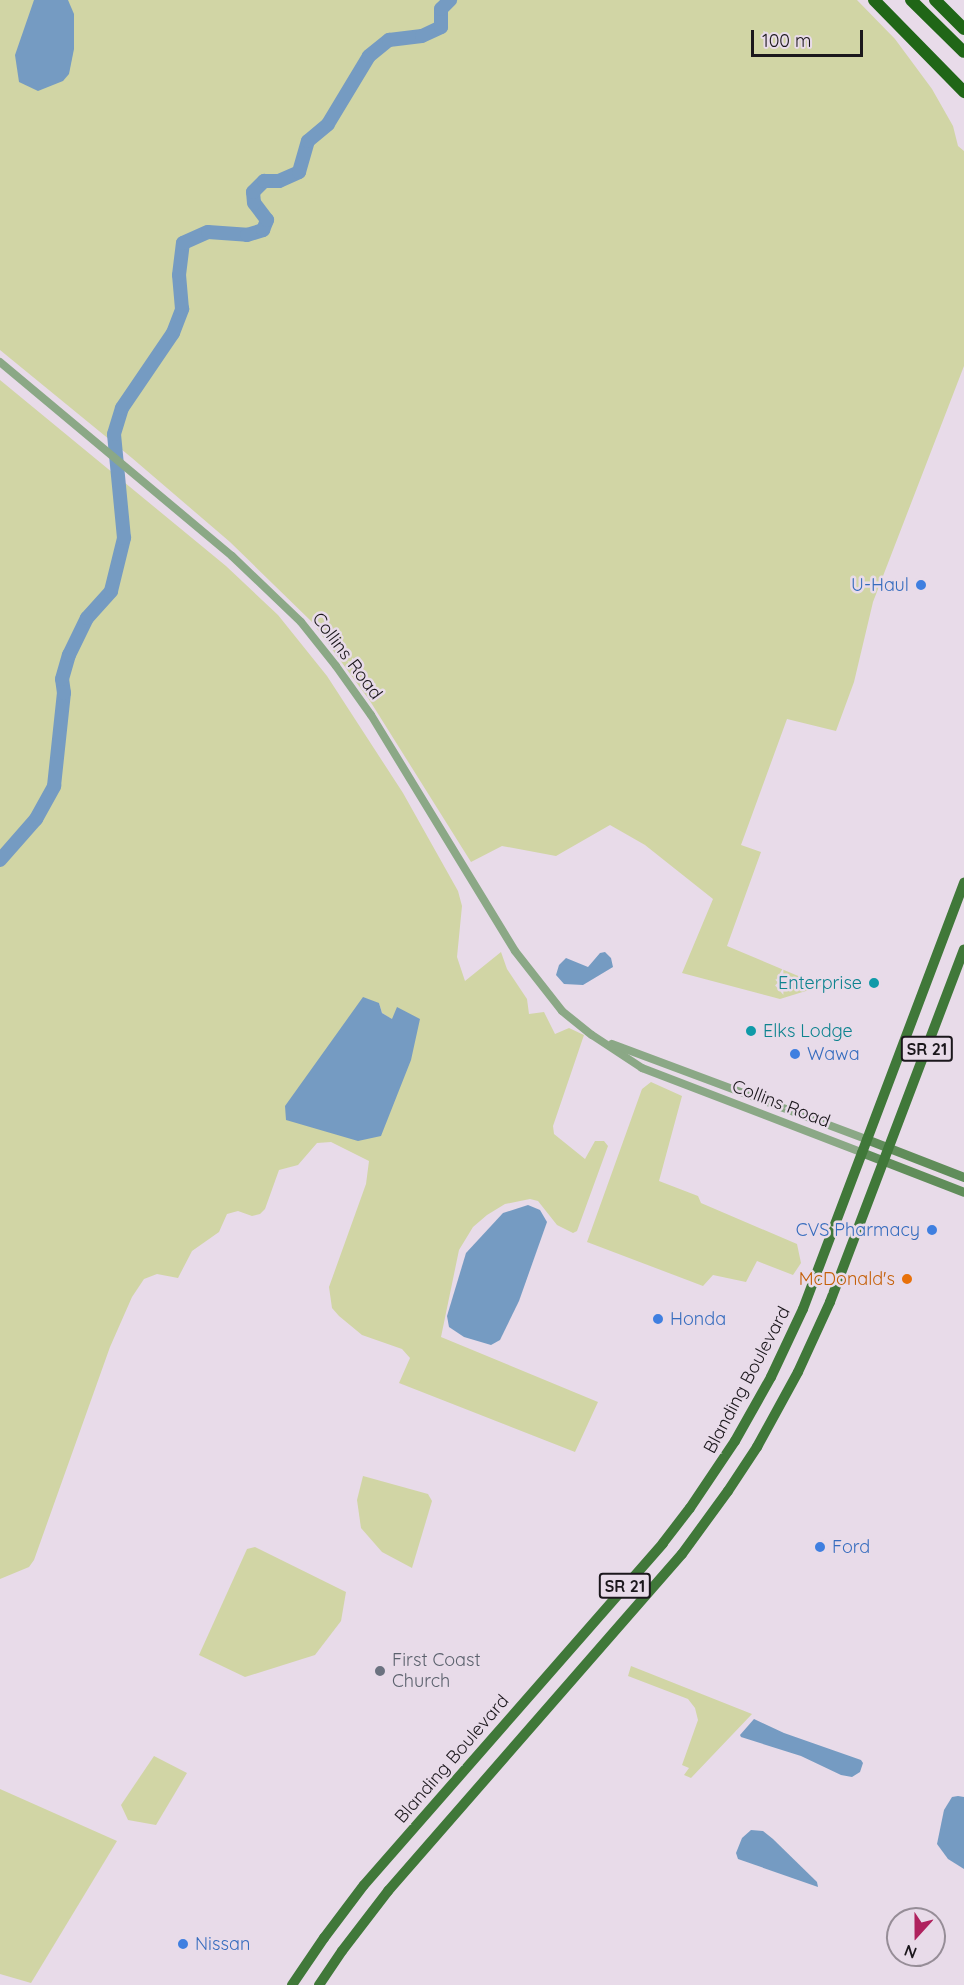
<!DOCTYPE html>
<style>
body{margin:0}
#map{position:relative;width:964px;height:1985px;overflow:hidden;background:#e8dbe9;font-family:Quicksand,sans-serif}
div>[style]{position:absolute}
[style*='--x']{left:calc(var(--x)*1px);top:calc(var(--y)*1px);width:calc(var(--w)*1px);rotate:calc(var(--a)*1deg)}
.green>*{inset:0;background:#d1d5a5}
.water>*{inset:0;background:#759bc2}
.river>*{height:14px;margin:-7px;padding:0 7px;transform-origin:7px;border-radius:7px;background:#759bc2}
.tertiary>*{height:8px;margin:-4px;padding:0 4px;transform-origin:4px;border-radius:4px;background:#8ba886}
.secondary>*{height:9px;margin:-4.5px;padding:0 4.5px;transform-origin:4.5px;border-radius:4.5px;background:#608d5a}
.primary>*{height:10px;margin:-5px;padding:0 5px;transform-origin:5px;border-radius:5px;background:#407839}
.motorway>*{height:12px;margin:-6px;padding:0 6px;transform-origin:6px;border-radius:6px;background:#206617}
.dots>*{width:16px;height:16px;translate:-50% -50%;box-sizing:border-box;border:3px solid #e8dbe9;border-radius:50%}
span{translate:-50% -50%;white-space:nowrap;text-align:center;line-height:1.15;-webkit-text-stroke:5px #e8dbe9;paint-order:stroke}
.shield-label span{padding:2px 4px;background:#e8dbe9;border:2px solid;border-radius:4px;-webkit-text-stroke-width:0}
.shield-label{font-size:16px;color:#1b171c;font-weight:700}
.shop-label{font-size:18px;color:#366cbe}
.right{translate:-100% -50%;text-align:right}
.left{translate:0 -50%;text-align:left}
.street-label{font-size:18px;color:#1b171c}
.culture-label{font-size:18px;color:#0d838f}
.food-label{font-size:18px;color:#c56008}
.worship-label{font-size:18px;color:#5b616d}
.north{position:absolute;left:886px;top:1907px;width:60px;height:60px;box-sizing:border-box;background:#e8dbe9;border:2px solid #968d97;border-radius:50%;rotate:201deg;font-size:16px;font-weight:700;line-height:24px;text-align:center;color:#1b171c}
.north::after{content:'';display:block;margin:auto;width:21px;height:27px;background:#af225e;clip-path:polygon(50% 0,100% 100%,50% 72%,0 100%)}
.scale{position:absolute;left:751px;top:30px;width:112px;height:27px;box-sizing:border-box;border:3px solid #1b171c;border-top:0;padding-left:8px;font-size:18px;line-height:21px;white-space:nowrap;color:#1b171c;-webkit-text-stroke:4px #e8dbe9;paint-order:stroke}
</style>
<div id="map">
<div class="green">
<i style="clip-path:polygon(0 0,857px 0,895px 39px,932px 89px,953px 126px,958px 146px,964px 151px,964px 366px,873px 602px,854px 682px,836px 731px,787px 719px,741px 845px,761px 852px,727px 946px,822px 986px,780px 999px,682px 973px,713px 899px,645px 845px,610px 825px,556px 856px,502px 846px,471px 862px,370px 701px,312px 622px,230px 542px,132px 458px,0 350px)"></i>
<i style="clip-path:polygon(evenodd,0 380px,226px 566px,278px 615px,327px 676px,403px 793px,458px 891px,462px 906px,457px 957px,465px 981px,501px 952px,507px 969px,527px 999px,529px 1014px,544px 1012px,555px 1034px,569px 1028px,584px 1035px,553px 1126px,554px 1134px,585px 1159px,595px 1141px,604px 1141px,608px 1146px,577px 1231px,573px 1233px,557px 1225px,538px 1201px,530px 1199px,505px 1204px,487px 1215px,473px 1227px,459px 1250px,441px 1337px,598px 1402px,575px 1452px,399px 1383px,410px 1358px,402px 1349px,362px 1335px,339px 1316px,332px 1308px,329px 1287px,366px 1184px,369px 1161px,331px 1142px,317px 1143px,298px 1165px,279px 1170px,265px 1209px,260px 1214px,252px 1216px,238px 1211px,227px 1214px,219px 1232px,192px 1251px,178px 1278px,157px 1274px,144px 1279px,132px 1297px,110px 1347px,34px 1560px,29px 1567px,0 1579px,0 380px,379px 1003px,382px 1013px,393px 1020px,397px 1008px,358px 1140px,379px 1003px)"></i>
<i style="clip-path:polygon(651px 1082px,682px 1096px,659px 1181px,698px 1196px,701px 1203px,797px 1244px,801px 1263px,793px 1275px,757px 1261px,746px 1282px,713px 1275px,703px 1286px,587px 1242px,642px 1089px)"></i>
<i style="clip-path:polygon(363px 1476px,428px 1494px,432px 1501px,412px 1568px,382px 1552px,361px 1528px,357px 1500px)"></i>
<i style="clip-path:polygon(255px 1547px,346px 1592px,341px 1621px,315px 1655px,245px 1677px,199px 1655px,247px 1549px)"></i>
<i style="clip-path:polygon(631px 1666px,752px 1714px,691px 1778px,684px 1775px,689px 1768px,682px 1765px,698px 1720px,695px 1708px,688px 1699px,628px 1676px)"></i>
<i style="clip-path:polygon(154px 1756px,187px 1773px,156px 1825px,128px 1820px,121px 1805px)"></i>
<i style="clip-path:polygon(0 1789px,117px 1841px,31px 1983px,0 1974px)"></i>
</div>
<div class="water">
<i style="clip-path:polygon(34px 0,68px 0,74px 14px,74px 49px,69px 74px,63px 81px,38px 91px,19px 82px,15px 55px)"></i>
<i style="clip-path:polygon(605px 952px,611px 958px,613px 967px,583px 985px,564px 984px,556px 975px,559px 965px,566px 958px,588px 967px,600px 953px)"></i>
<i style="clip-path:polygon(363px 997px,379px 1003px,382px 1013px,392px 1019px,397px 1007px,420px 1019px,411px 1060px,381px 1136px,358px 1141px,286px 1120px,285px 1106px)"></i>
<i style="clip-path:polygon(528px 1205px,540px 1210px,547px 1222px,519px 1301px,500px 1340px,491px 1345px,464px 1337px,449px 1327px,447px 1316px,466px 1253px,503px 1213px)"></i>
<i style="clip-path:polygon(754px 1719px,784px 1733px,861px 1760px,863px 1763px,860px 1772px,852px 1777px,841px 1775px,801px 1756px,741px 1737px,740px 1735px)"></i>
<i style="clip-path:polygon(958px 1796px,964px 1797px,964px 1869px,948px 1859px,937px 1844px,944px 1810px,952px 1797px)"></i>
<i style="clip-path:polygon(751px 1830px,763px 1831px,773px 1839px,817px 1882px,818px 1887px,738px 1859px,736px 1853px,742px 1838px)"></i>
</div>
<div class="river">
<i style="--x:0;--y:860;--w:55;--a:-48.7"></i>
<i style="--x:36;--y:819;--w:38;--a:-61"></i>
<i style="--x:54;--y:786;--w:94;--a:-83.9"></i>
<i style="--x:64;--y:693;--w:14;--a:-98"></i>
<i style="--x:62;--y:679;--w:25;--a:-74"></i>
<i style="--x:69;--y:655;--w:41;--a:-64.1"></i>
<i style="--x:87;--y:618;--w:36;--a:-48"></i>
<i style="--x:111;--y:591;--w:55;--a:-76.2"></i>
<i style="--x:124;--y:538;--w:104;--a:-95.5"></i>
<i style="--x:114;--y:434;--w:27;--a:-73"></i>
<i style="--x:122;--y:408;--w:91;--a:-55.8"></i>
<i style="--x:173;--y:333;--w:26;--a:-69"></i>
<i style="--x:182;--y:309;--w:34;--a:-95"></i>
<i style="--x:179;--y:275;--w:32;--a:-83"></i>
<i style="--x:183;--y:243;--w:27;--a:-24"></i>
<i style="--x:208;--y:232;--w:39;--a:4"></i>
<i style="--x:247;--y:235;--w:17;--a:-17"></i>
<i style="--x:263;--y:230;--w:11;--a:-68"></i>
<i style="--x:267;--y:220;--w:21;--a:-127"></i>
<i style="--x:254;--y:203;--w:11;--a:-95"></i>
<i style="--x:253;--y:192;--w:16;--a:-45"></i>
<i style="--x:264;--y:181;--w:15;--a:0"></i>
<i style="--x:279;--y:181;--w:22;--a:-24"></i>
<i style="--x:299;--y:172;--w:32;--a:-74"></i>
<i style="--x:308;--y:141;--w:26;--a:-40"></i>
<i style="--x:328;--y:124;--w:79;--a:-58.9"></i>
<i style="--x:369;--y:56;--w:26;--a:-39"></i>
<i style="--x:389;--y:40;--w:33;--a:-7"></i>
<i style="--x:422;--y:36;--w:21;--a:-25"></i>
<i style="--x:441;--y:27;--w:18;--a:-90"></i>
<i style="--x:441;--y:9;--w:13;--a:-45"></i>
</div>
<div class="tertiary">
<i style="--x:0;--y:362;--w:302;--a:39.9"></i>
<i style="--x:232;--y:556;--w:95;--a:43.7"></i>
<i style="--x:301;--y:622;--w:56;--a:51.5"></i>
<i style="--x:336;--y:666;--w:60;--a:54.5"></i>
<i style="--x:371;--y:715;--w:276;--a:58.6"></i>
<i style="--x:515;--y:951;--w:76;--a:51.9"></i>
<i style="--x:562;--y:1011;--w:38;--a:39"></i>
<i style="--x:592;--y:1035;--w:60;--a:33.4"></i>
<i style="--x:642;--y:1068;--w:235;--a:21"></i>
<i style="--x:612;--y:1044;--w:271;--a:20.5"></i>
</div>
<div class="secondary">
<i style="--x:866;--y:1139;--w:105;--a:21.2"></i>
<i style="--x:861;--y:1152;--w:110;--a:21.2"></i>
</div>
<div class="primary">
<i style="--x:292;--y:1985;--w:57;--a:-55.8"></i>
<i style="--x:324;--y:1938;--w:66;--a:-53"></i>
<i style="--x:364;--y:1885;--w:454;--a:-48.8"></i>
<i style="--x:663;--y:1543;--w:44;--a:-52.4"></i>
<i style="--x:690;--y:1508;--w:81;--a:-56.1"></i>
<i style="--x:735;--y:1441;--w:73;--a:-60.6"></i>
<i style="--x:771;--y:1377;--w:75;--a:-64.8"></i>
<i style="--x:803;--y:1309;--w:456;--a:-69.3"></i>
<i style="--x:319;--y:1985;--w:41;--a:-55.9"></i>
<i style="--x:342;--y:1951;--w:76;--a:-52.5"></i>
<i style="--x:388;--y:1891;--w:447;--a:-48.9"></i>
<i style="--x:682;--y:1554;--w:78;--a:-53.9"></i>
<i style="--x:728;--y:1491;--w:53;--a:-56.6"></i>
<i style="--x:757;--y:1447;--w:85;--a:-61.3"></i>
<i style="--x:798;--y:1372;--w:77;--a:-65.4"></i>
<i style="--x:830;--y:1302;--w:377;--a:-69.2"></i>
</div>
<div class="motorway">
<i style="--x:874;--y:0;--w:129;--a:45.6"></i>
<i style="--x:911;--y:0;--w:74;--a:44.5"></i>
<i style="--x:935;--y:0;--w:41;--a:45"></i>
</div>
<div class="dots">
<i style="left:921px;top:585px;background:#3f7fe0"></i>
<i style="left:874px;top:983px;background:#0f9aa8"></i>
<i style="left:751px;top:1031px;background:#0f9aa8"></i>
<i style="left:795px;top:1054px;background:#3f7fe0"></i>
<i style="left:932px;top:1230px;background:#3f7fe0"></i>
<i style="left:907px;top:1279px;background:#e8710a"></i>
<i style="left:658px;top:1319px;background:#3f7fe0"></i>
<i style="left:820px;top:1547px;background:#3f7fe0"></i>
<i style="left:380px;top:1671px;background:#6b7280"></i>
<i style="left:183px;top:1944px;background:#3f7fe0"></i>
</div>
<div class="shield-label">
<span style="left:927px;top:1049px">SR 21</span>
<span style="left:625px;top:1586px">SR 21</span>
</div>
<div class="shop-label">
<span class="right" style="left:909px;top:585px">U-Haul</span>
<span class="left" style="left:807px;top:1054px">Wawa</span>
<span class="right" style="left:920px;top:1230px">CVS Pharmacy</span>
<span class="left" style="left:670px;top:1319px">Honda</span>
<span class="left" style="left:832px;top:1547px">Ford</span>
<span class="left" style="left:195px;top:1944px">Nissan</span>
</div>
<div class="street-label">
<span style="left:347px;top:656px;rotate:53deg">Collins Road</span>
<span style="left:781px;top:1104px;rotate:21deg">Collins Road</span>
<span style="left:747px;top:1380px;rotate:-62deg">Blanding Boulevard</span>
<span style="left:452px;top:1759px;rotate:-49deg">Blanding Boulevard</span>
</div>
<div class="culture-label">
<span class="right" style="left:862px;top:983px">Enterprise</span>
<span class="left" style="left:763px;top:1031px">Elks Lodge</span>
</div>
<div class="food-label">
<span class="right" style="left:895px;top:1279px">McDonald's</span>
</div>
<div class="worship-label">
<span class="left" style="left:392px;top:1671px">First Coast<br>Church</span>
</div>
<div class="north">N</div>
<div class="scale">100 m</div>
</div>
